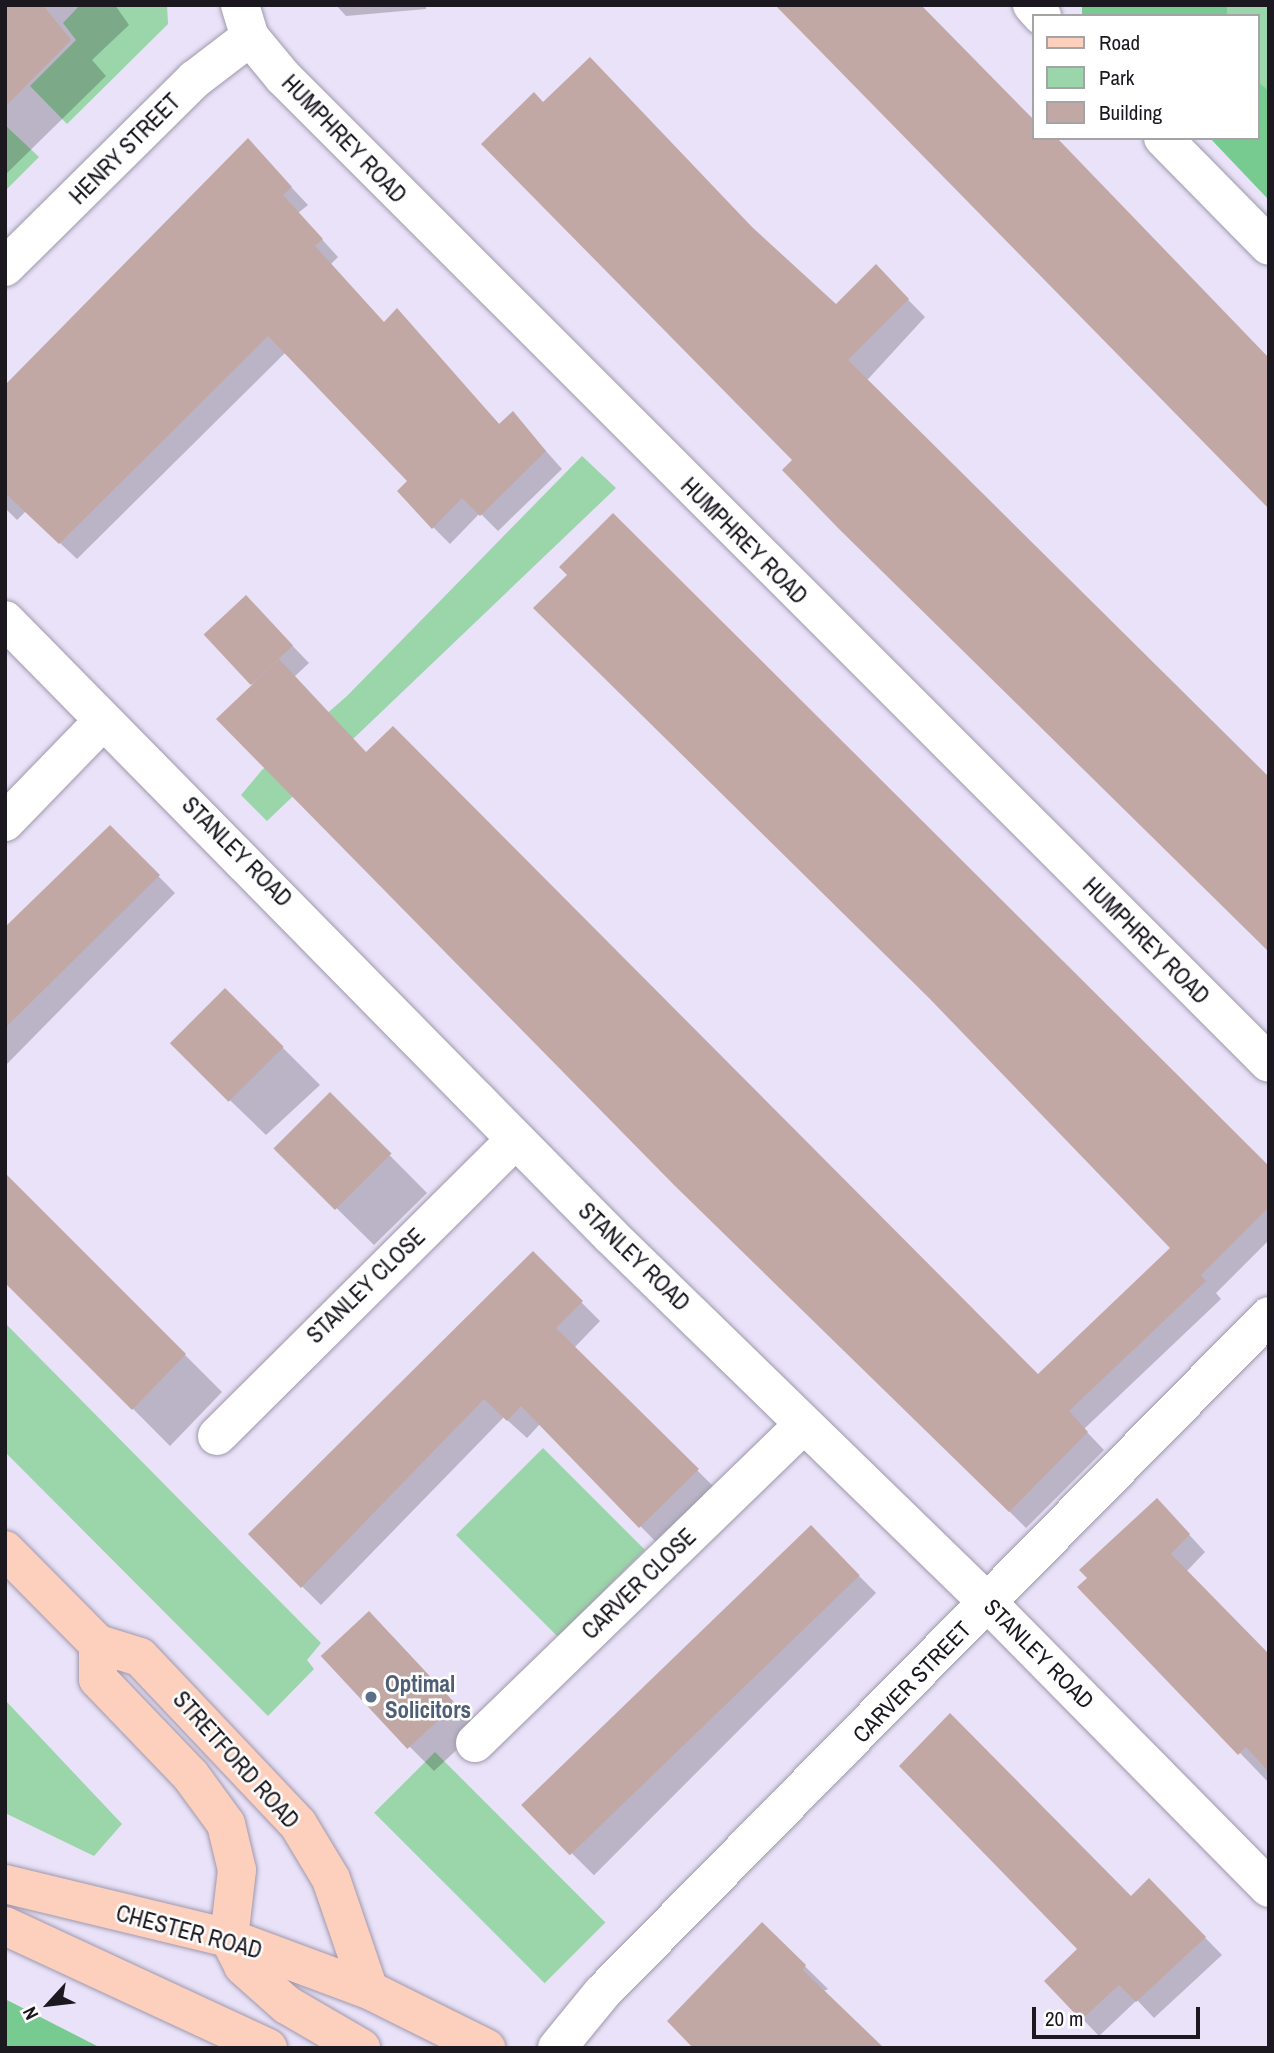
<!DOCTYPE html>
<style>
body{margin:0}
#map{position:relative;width:1274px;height:2053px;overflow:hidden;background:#e9e2f8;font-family:"Archivo Narrow",sans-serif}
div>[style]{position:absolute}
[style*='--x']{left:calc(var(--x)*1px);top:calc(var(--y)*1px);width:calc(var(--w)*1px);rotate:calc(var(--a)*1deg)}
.green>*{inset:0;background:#9bd5aa;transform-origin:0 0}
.forest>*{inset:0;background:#77ca90;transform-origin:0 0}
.shadow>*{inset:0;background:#0003;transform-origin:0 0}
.building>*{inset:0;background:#c2a8a4;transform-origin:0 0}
.roads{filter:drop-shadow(0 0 2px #9f98ac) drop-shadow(0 0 2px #9f98ac)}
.street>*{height:38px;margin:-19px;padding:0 19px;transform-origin:19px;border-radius:19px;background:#fff}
.primary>*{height:38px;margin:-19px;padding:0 19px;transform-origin:19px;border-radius:19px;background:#fdd0bd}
.dots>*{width:19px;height:19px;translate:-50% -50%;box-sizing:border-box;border:4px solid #fff;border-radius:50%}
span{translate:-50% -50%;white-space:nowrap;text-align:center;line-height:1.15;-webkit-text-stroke:5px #fff;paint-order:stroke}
.street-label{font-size:23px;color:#1b181f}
.service-label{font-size:23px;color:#4e5e75;font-weight:700}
.left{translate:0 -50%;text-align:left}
.frame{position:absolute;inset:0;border:7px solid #1b181f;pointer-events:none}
.legend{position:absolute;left:1032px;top:14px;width:228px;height:126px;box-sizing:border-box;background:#fff;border:2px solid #a4a3a5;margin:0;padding:9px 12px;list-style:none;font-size:21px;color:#1b181f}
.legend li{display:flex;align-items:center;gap:14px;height:35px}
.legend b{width:35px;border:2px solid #a4a3a5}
.north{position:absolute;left:14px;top:1969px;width:70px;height:70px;-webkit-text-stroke:5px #fff;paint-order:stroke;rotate:243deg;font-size:19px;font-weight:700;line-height:28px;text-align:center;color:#1b181f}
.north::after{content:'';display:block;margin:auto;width:24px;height:32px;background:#1b181f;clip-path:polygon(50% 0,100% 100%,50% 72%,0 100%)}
.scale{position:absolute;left:1032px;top:2007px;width:168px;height:32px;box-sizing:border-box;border:4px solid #1b181f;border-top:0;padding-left:9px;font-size:21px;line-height:24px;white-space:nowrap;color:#1b181f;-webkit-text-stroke:5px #fff;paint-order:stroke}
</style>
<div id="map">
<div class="green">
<i style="clip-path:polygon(80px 5px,167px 5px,168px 24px,67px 124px,30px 86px,76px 40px,63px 23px)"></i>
<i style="clip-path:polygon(1082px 5px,1269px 5px,1269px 200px,1210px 138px,1258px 138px,1258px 16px,1092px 16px)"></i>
<i style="clip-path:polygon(5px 125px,39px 157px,5px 191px)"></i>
<i style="clip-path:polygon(582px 456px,616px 488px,267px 821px,241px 795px,262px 770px,347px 696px)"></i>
<i style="clip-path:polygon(5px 1323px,321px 1643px,307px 1660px,314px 1669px,268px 1716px,5px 1452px)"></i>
<i style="left:543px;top:1448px;width:144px;height:123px;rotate:45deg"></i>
<i style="clip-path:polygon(5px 1700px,122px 1824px,94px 1856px,5px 1813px)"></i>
<i style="left:435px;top:1752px;width:241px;height:86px;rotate:45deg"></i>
</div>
<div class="forest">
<i style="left:1082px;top:5px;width:145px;height:15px"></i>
<i style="clip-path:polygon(1258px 82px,1269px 91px,1269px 200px,1210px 138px,1258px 138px)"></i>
<i style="clip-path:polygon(5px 1999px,97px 2046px,100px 2048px,5px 2048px)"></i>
</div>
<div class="shadow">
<i style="clip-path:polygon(5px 5px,115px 5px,129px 25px,92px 60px,106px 76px,5px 175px)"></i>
<i style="clip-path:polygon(336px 5px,426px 5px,426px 9px,346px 16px)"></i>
<i style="clip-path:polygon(543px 104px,757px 234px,836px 306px,876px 267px,925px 317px,794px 460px)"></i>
<i style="clip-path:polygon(264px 158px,308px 205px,298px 213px,338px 257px,331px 264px,385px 324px,397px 311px,500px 425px,513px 414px,562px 469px,498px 531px,480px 513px,450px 544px,433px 527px,409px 481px,286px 352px,77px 559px,26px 511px,17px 520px,5px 508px,5px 389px)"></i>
<i style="clip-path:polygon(262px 614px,309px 663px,294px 677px,367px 754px,1038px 1376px,1269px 1169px,1269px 1240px,1216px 1293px,1221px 1299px,1084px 1429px,1104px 1450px,1026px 1528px,218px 720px,254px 686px,207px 635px)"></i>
<i style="clip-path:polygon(110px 827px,175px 893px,5px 1066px,5px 931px)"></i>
<i style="clip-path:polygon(225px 990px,320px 1085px,266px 1135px,210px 1081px)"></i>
<i style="clip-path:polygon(330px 1095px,427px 1193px,374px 1245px,316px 1188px)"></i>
<i style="clip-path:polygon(21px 1191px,222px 1392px,170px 1446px,5px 1280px)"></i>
<i style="clip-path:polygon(533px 1254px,600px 1321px,574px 1348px,716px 1489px,659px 1545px,540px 1424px,527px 1438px,504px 1417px,321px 1605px,250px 1535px)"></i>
<i style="clip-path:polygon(1173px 1517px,1205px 1552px,1186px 1572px,1269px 1657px,1269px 1783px,1080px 1587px)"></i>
<i style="left:811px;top:1528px;width:92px;height:399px;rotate:45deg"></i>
<i style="clip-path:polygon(393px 1637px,479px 1729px,434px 1771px,410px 1747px)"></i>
<i style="clip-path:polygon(1149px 1880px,1222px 1955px,1154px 2018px,1137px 2000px,1099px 2036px,1046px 1981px)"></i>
<i style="clip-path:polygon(762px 1924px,828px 1989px,697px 2048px)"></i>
</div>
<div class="building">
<i style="clip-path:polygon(5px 5px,43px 5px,71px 40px,5px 107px)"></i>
<i style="clip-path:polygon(775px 5px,921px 5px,1034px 120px,1034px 138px,1057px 138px,1269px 358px,1269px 509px)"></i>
<i style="clip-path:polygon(590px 57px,752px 227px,836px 304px,876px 264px,909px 299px,848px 360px,1269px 777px,1269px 952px,839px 529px,782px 470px,792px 460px,481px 144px,534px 92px,543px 102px)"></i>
<i style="clip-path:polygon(248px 138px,292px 187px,283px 195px,323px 239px,315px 246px,384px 322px,397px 308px,499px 424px,513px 411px,546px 451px,480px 516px,462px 498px,432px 529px,397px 491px,407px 481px,268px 336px,59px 544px,5px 493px,5px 385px)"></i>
<i style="clip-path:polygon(613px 513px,1269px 1166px,1269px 1207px,1201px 1275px,1206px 1281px,1069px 1411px,1088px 1432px,1009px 1512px,674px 1185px,216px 719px,279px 659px,366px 752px,393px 726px,1038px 1374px,1170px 1248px,929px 998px,533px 608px,567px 575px,559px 567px)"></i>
<i style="left:246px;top:595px;width:69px;height:58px;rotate:47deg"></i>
<i style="clip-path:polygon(110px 825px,160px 875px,5px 1028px,5px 927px)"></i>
<i style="left:225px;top:988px;width:83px;height:78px;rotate:45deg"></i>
<i style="left:330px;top:1092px;width:87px;height:80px;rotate:45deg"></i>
<i style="clip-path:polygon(5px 1173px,186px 1354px,132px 1410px,5px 1283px)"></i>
<i style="clip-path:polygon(533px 1251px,583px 1301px,556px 1328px,699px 1469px,639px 1528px,521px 1406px,507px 1421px,484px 1399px,301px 1588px,248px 1534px)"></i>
<i style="clip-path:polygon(1157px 1498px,1190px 1534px,1171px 1554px,1269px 1654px,1269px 1772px,1246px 1747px,1238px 1755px,1077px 1587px,1087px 1578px,1079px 1570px)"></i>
<i style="left:811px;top:1525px;width:70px;height:403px;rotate:46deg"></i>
<i style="left:369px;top:1611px;width:127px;height:66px;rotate:47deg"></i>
<i style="clip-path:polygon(950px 1713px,1131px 1896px,1149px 1878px,1206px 1937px,1136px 2002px,1119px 1985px,1081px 2020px,1044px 1981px,1077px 1949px,899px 1766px)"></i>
<i style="clip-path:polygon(762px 1922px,806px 1965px,803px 1970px,884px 2048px,693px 2048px,667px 2021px)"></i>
</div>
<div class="roads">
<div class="street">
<i style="--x:240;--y:5;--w:34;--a:73"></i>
<i style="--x:250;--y:37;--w:52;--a:50.5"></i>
<i style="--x:283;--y:77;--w:1394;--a:45"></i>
<i style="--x:1032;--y:5;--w:15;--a:48"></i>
<i style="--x:1163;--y:138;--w:151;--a:45.5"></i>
<i style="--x:5;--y:267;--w:267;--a:-44.7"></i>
<i style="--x:195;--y:79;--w:69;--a:-37.4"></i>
<i style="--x:5;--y:620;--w:864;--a:45.47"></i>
<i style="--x:611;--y:1236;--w:526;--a:44.23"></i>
<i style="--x:988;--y:1603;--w:400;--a:45.4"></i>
<i style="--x:5;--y:822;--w:141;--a:-45.9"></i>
<i style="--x:217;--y:1436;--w:421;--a:-44.8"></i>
<i style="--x:475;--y:1743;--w:457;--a:-44.1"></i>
<i style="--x:557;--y:2048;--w:71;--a:-50.7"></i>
<i style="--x:602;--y:1993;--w:950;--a:-45.43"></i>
</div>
<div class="primary">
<i style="--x:5;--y:1550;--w:132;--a:45.3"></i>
<i style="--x:98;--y:1644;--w:44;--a:17.2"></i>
<i style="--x:140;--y:1657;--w:230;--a:46.6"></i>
<i style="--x:298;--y:1824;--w:64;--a:59"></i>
<i style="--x:331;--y:1879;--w:117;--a:71.1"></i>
<i style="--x:98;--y:1644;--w:35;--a:90"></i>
<i style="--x:98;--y:1679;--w:134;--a:46.2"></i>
<i style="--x:191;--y:1776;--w:59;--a:53.9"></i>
<i style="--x:226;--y:1824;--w:47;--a:76.6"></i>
<i style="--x:237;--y:1870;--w:68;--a:96.7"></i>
<i style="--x:229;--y:1938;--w:31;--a:63"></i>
<i style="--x:243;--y:1966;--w:59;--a:41.6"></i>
<i style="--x:287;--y:2005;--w:86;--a:30.2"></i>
<i style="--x:5;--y:1884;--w:230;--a:13.6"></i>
<i style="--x:229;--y:1938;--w:149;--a:20.4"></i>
<i style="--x:369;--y:1990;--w:131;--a:26.4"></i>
<i style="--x:5;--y:1926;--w:290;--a:24.9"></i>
</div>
</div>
<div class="dots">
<i style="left:371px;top:1697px;background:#5c6f8a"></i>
</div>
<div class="street-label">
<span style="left:344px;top:139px;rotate:46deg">HUMPHREY ROAD</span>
<span style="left:125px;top:149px;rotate:-45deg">HENRY STREET</span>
<span style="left:744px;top:541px;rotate:45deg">HUMPHREY ROAD</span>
<span style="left:237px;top:852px;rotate:45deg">STANLEY ROAD</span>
<span style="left:1146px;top:941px;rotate:45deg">HUMPHREY ROAD</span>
<span style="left:634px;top:1257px;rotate:44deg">STANLEY ROAD</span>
<span style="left:366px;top:1286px;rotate:-44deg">STANLEY CLOSE</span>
<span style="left:639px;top:1584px;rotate:-44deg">CARVER CLOSE</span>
<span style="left:1039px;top:1654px;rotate:45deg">STANLEY ROAD</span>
<span style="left:912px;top:1682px;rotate:-46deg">CARVER STREET</span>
<span style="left:236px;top:1760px;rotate:48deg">STRETFORD ROAD</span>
<span style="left:189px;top:1932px;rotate:15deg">CHESTER ROAD</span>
</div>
<div class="service-label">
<span class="left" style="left:385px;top:1697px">Optimal<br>Solicitors</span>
</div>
<div class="frame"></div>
<ul class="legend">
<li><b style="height:9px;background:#fdd0bd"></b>Road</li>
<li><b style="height:19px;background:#9bd5aa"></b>Park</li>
<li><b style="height:19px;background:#c2a8a4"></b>Building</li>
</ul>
<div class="north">N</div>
<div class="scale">20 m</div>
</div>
